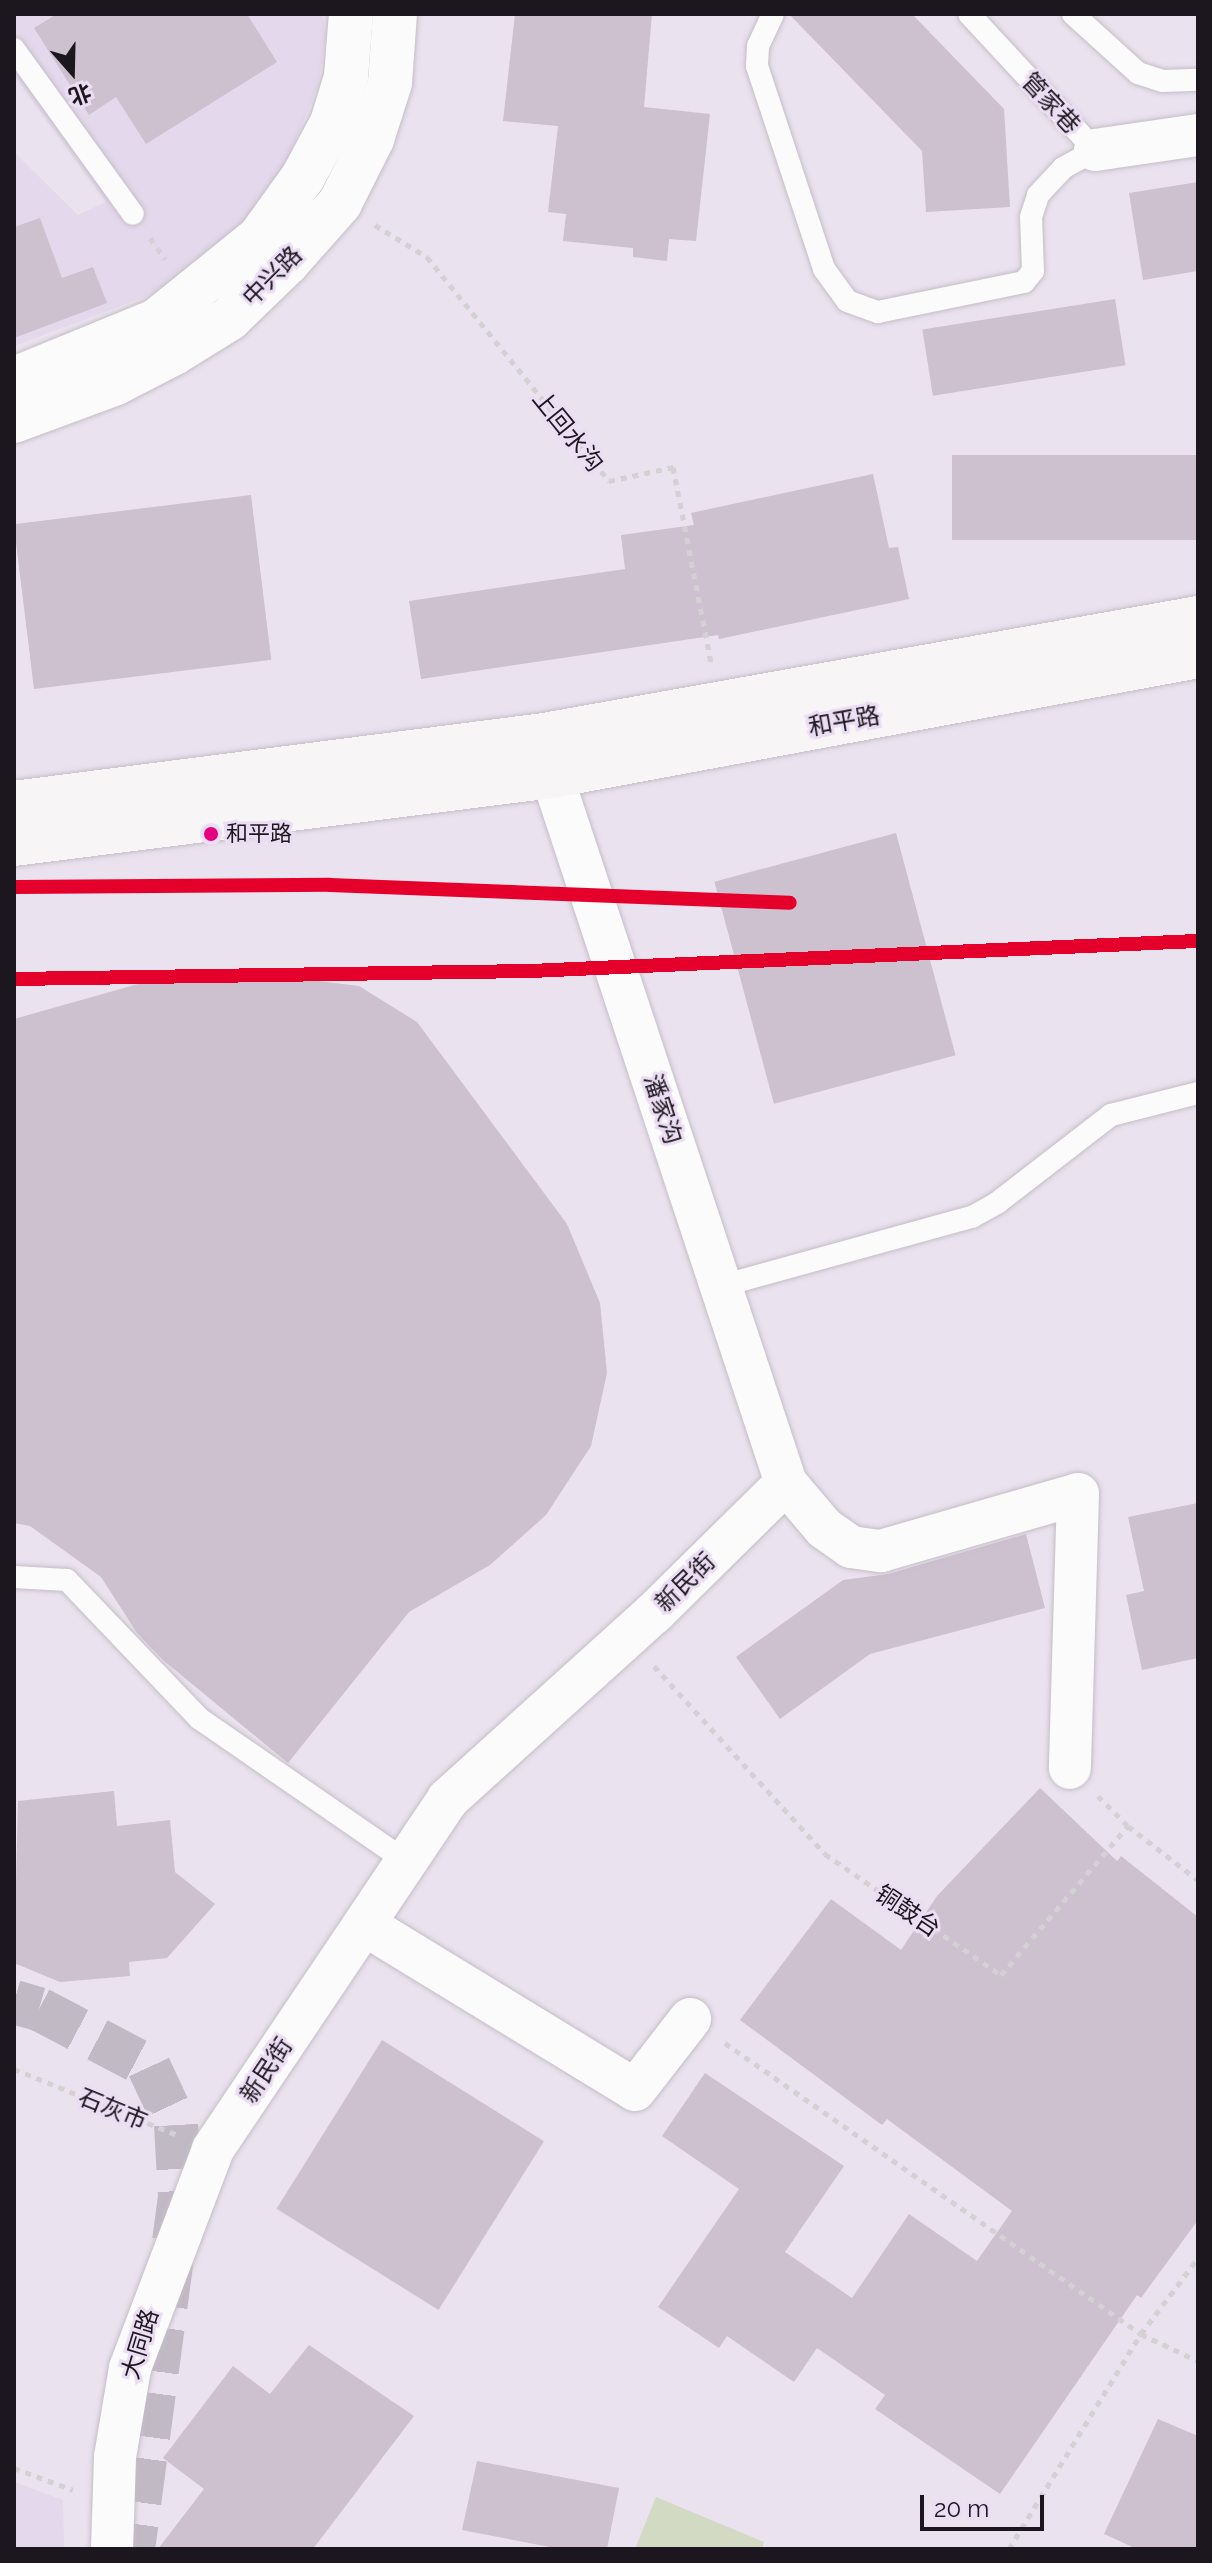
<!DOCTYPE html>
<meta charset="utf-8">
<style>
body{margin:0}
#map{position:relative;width:1212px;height:2563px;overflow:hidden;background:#eae2ee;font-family:Raleway,"Noto Sans SC",sans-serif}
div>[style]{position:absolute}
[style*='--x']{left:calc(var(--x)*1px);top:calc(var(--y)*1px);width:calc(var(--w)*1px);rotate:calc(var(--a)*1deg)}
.built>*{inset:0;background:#e4d8ec}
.green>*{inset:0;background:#d3dac3}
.building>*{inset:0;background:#cdc0cf;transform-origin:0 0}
.secondary-tunnel>*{height:44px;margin-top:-22px;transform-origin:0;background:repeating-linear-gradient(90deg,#c1b9c4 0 44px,transparent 0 66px)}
.path>*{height:5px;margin-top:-2.5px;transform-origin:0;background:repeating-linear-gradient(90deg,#d3d1d4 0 6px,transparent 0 12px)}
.roads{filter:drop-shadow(0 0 2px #c4bec7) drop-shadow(0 0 2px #c4bec7)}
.service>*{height:22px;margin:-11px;padding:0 11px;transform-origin:11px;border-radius:11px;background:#fcfbfc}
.minor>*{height:42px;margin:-21px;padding:0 21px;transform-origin:21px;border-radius:21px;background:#fcfbfc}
.tertiary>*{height:44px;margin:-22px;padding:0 22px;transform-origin:22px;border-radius:22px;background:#fcfbfc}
.secondary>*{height:44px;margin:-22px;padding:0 22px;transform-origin:22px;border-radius:22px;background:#f8f5f6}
.metro-1>*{height:14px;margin:-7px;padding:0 7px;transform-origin:7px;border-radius:7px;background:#e4002b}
.dots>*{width:22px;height:22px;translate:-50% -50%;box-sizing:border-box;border:4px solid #ebddf3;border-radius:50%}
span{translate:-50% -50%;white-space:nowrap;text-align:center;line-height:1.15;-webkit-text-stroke:6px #ebddf3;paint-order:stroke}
.bus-label{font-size:22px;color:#1c171e}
.left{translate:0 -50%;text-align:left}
.street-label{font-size:24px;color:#1c171e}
.frame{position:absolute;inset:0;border:16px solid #1c171e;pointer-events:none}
.north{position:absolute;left:32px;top:32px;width:80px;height:80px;-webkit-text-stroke:6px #ebddf3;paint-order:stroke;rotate:160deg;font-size:22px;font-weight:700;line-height:32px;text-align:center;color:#1c171e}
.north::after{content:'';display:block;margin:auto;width:28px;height:36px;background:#1c171e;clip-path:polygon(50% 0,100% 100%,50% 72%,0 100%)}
.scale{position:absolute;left:920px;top:2495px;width:124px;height:36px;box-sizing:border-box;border:4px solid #1c171e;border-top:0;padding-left:10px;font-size:24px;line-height:28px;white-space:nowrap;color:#1c171e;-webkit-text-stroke:6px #ebddf3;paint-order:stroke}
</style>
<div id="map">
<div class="built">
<i style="clip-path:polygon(14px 14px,322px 14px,326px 36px,318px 85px,286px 165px,226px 247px,171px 287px,14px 346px,14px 152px,78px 215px,106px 202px,14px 75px)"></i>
<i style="clip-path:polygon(14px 2482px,63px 2500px,64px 2549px,14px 2549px)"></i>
</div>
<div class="green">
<i style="clip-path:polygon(656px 2497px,764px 2542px,762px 2549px,635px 2549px)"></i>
</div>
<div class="building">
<i style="clip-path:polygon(57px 14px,247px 14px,277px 62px,146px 144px,116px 97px,89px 115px,34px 28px)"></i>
<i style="clip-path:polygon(515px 14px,652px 14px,644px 107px,710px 114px,696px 241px,669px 239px,667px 261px,633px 257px,633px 248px,563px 241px,566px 214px,548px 212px,558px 126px,503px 121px)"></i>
<i style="clip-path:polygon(789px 14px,912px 14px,1004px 109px,1010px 207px,926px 212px,922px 151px)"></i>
<i style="clip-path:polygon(1198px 182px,1198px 271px,1143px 280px,1129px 193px)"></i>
<i style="clip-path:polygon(40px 218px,62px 278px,93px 267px,107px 303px,14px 338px,14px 227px)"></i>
<i style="left:1115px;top:299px;width:67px;height:195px;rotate:81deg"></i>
<i style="left:1198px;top:455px;width:85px;height:246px;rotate:90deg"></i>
<i style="clip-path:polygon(873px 474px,889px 548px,898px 547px,909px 599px,719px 639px,718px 635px,421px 679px,409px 601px,625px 569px,621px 535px,694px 525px,691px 513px)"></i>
<i style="left:251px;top:495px;width:166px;height:239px;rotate:83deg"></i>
<i style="left:896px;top:833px;width:230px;height:188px;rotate:75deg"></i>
<i style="clip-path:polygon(277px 976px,359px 986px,417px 1022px,567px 1224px,600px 1303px,607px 1373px,591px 1446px,546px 1515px,490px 1565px,409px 1612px,288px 1763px,163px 1660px,137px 1633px,101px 1577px,30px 1526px,14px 1523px,14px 1019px,163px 977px)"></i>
<i style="clip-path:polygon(1198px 1503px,1198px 1658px,1142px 1670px,1126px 1595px,1144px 1591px,1128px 1517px)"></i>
<i style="clip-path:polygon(1026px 1534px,1045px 1608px,870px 1654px,780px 1719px,736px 1657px,843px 1580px,888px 1574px)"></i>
<i style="clip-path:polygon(1040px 1788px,1117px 1861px,1121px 1856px,1198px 1917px,1198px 2220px,1141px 2298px,1137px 2295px,1000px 2494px,875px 2409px,885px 2395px,817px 2348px,794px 2382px,727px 2336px,719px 2348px,658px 2307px,739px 2189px,662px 2136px,705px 2073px,844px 2166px,785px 2252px,852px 2298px,909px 2214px,977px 2261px,1012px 2211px,887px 2119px,882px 2125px,740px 2020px,831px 1899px,901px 1950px,937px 1896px)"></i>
<i style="clip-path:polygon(114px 1791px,117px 1826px,170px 1820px,175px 1872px,215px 1904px,167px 1958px,129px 1962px,130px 1976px,60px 1982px,14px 1963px,18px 1801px)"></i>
<i style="left:382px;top:2040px;width:191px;height:199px;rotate:32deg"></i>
<i style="clip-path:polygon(309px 2345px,414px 2416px,313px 2549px,158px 2549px,204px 2489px,163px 2458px,233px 2366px,270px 2394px)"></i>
<i style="clip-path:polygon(1158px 2419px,1198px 2436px,1198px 2549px,1137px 2549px,1104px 2534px)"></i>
<i style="clip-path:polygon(477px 2461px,619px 2488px,607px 2549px,560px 2549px,462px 2530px)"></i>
</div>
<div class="secondary-tunnel">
<i style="--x:14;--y:2002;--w:26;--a:16"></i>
<i style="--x:39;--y:2009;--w:124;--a:27.8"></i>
<i style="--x:149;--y:2067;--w:64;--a:65"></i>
<i style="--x:176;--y:2125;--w:72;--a:86.8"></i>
<i style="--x:180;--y:2197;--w:355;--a:97.6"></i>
</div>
<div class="path">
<i style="--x:375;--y:225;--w:61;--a:31.6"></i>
<i style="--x:427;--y:257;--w:289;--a:50.9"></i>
<i style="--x:609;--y:481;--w:66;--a:-12.3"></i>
<i style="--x:673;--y:467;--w:199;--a:79"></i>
<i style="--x:150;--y:238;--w:26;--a:54"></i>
<i style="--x:654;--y:1666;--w:254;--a:47.7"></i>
<i style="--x:825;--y:1854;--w:214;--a:34.5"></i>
<i style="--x:1001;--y:1975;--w:196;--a:-49.6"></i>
<i style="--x:1128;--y:1826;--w:88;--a:37.6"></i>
<i style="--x:1098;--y:1796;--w:42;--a:45"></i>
<i style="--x:725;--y:2043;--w:508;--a:34.97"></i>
<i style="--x:1141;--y:2334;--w:63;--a:25.3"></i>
<i style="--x:14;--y:2069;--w:174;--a:22"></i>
<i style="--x:14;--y:2468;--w:63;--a:20.4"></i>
<i style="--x:1009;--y:2549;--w:252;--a:-58.5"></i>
<i style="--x:1141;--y:2334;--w:95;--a:-53.1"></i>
</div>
<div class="roads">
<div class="service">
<i style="--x:773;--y:14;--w:35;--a:115"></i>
<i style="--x:758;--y:46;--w:20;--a:93"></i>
<i style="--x:757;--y:66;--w:214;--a:71.7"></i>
<i style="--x:824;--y:269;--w:39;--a:54"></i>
<i style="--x:847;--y:301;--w:33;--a:20"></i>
<i style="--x:878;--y:312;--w:149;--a:-11.6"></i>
<i style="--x:1024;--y:282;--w:14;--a:-51"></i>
<i style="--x:1033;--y:271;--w:54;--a:-92.1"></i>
<i style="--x:1031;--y:217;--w:23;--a:-72"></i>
<i style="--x:1038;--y:195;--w:37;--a:-47"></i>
<i style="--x:1063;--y:168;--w:37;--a:-29"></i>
<i style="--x:1095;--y:150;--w:185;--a:-132.8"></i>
<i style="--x:1073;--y:14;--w:88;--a:42.2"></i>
<i style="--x:1138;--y:73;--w:25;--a:18"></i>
<i style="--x:1162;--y:81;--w:36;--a:-2"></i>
<i style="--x:14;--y:49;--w:203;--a:54.2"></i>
<i style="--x:721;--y:1286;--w:260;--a:-15.4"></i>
<i style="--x:972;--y:1217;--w:29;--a:-29"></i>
<i style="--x:997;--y:1203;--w:144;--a:-37.7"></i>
<i style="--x:1111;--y:1115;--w:90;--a:-14.2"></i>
<i style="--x:14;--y:1577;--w:53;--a:3.2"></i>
<i style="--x:67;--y:1580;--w:192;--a:46.3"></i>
<i style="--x:200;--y:1719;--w:252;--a:34.6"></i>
</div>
<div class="minor">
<i style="--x:1095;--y:150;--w:104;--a:-8.3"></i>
<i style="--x:545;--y:740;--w:37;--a:79"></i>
<i style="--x:552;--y:776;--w:745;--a:71.69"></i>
<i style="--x:786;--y:1483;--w:59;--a:49.8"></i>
<i style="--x:824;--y:1528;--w:33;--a:35"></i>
<i style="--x:851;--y:1547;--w:30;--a:8"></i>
<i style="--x:881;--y:1551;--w:205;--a:-16.1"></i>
<i style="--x:1078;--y:1494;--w:274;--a:91.7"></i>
<i style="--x:365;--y:1925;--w:316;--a:31.4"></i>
<i style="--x:635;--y:2090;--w:90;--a:-52.2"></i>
<i style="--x:112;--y:2549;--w:92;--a:-88.1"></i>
<i style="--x:115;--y:2457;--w:90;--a:-80.4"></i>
<i style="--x:130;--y:2368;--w:234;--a:-69.2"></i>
<i style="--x:213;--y:2149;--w:422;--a:-56.1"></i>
<i style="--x:448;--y:1799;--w:278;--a:-42.1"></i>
<i style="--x:654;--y:1613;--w:185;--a:-44.6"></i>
</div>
<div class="tertiary">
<i style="--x:14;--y:379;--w:153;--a:-22.2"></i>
<i style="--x:156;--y:321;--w:132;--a:-38.9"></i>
<i style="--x:259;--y:238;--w:75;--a:-54.2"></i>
<i style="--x:303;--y:177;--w:61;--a:-61.8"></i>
<i style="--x:332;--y:123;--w:48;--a:-73.1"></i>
<i style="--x:346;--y:77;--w:63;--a:-85.5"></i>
<i style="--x:14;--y:421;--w:109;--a:-20.4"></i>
<i style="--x:116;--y:383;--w:65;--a:-27.3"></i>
<i style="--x:174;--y:353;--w:65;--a:-31.7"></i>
<i style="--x:229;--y:319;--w:81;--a:-44"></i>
<i style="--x:287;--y:263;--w:80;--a:-48.5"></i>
<i style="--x:340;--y:203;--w:72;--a:-63.4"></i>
<i style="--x:372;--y:139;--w:59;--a:-72.2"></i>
<i style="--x:390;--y:83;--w:69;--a:-85.9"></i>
</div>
<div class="secondary">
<i style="--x:14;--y:803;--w:534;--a:-7.31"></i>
<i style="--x:544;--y:735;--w:664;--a:-10.14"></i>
<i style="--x:14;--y:844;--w:542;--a:-7.2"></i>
<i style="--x:552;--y:776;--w:657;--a:-10.52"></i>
</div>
</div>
<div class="metro-1">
<i style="--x:14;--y:887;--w:316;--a:-0.4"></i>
<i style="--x:330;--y:885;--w:460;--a:2.2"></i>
<i style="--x:14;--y:979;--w:517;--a:-0.89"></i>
<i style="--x:531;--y:971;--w:668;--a:-2.58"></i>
</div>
<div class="dots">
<i style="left:211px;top:834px;background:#e5007d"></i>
</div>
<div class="bus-label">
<span class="left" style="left:226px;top:834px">和平路</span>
</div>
<div class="street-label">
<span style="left:1051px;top:103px;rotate:47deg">管家巷</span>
<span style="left:272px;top:276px;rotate:-45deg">中兴路</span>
<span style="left:568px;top:431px;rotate:51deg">上回水沟</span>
<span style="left:844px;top:721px;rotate:-10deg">和平路</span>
<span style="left:663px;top:1109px;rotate:72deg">潘家沟</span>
<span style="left:685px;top:1582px;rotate:-44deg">新民街</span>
<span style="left:908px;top:1911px;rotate:34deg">铜鼓台</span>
<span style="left:266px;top:2070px;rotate:-56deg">新民街</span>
<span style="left:113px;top:2109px;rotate:22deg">石灰市</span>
<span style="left:140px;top:2344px;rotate:-73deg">大同路</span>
</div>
<div class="frame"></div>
<div class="north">北</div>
<div class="scale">20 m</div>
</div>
